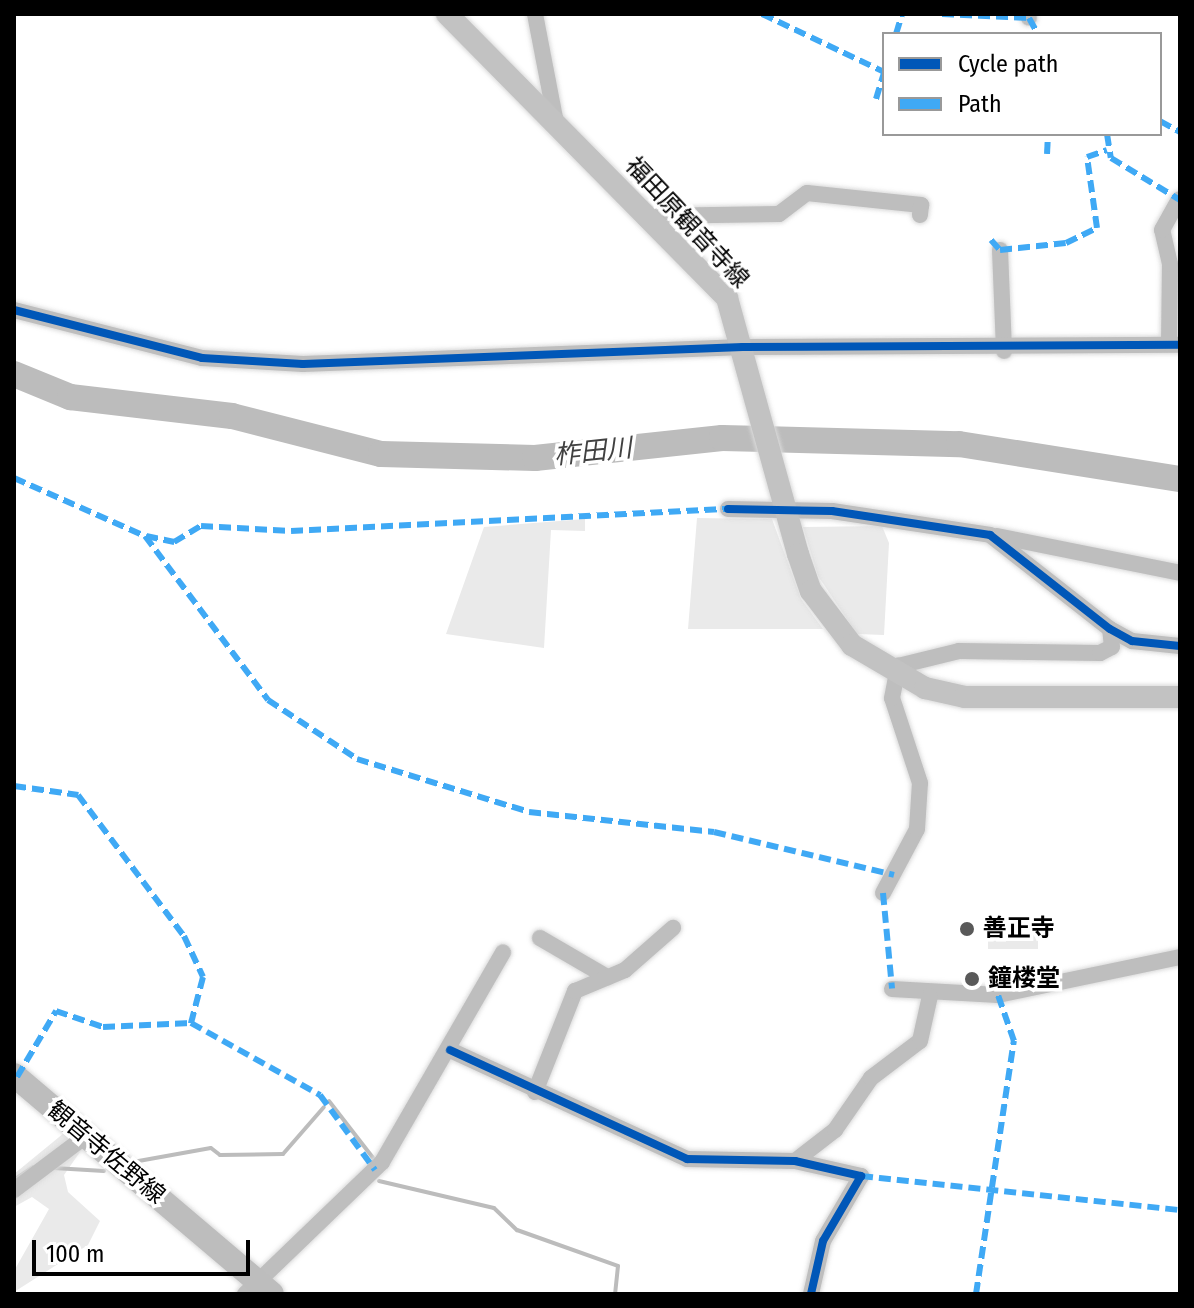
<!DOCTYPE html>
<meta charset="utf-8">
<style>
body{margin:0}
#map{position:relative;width:1194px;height:1308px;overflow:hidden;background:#fff;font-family:"Fira Sans Condensed","Noto Sans JP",sans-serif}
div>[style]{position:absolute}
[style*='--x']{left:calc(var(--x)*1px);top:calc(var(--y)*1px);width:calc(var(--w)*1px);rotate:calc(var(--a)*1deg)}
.green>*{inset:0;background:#eaeaea;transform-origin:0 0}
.stream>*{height:4px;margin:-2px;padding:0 2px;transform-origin:2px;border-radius:2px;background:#bcbcbc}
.river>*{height:26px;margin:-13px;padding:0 13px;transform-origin:13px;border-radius:13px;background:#bcbcbc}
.roads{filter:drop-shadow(0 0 2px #dbdbdb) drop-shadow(0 0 2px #dbdbdb)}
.street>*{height:16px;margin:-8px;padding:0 8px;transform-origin:8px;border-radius:8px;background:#bebebe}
.secondary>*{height:22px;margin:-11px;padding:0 11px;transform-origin:11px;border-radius:11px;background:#c2c2c2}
.primary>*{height:24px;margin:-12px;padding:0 12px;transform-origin:12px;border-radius:12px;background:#bdbdbd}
.quiet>*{height:6px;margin-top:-3px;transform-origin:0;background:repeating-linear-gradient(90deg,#3fa9f5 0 12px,transparent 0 18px)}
.cycleway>*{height:8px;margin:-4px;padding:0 4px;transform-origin:4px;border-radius:4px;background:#0057b8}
.dots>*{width:22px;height:22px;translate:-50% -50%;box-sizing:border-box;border:4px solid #fff;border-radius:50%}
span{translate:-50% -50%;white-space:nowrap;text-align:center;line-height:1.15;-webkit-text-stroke:7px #fff;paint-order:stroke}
.street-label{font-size:24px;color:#000}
.poi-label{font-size:24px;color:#000;font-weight:700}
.left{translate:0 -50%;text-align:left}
.water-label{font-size:26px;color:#414141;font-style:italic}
.frame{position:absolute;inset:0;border:16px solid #000;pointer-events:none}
.legend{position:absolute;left:882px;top:32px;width:280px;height:104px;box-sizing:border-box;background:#fff;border:2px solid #999;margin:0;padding:10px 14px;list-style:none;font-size:24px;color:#000}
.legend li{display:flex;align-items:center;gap:16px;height:40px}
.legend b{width:40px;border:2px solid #999}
.scale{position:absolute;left:32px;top:1240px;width:218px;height:36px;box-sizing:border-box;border:4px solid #000;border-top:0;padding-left:10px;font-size:24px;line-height:28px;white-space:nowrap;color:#000;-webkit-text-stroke:6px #fff;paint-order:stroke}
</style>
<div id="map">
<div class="green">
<i style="clip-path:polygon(697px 518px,772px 519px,801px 599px,823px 629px,688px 629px)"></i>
<i style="clip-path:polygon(585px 519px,585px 531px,551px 530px,544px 648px,446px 634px,484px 527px)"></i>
<i style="clip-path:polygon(882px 526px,889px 543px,884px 635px,857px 634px,818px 576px,803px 527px)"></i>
<i style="left:1038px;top:919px;width:30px;height:50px;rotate:90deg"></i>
<i style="clip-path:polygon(64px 1133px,82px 1149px,64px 1175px,68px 1192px,100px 1221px,88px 1245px,14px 1292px,14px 1271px,49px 1209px,32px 1197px,14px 1207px,14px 1174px)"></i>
</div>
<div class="stream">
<i style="--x:329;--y:1101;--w:73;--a:52.2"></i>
<i style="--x:133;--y:1162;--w:79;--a:-10.2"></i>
<i style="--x:211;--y:1148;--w:11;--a:38"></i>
<i style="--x:220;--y:1155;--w:63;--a:-0.9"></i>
<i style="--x:283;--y:1154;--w:62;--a:-48.9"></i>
<i style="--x:54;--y:1168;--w:50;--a:3.4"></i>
<i style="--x:14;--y:1180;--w:23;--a:-34"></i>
<i style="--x:379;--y:1181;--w:118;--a:13.2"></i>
<i style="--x:494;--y:1208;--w:32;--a:44"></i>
<i style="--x:517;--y:1230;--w:107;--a:19.6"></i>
<i style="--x:618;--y:1266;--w:28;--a:96"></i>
</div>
<div class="river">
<i style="--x:14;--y:374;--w:61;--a:22.3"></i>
<i style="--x:70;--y:397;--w:163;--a:6.7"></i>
<i style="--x:232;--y:416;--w:154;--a:14.3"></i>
<i style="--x:381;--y:454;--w:154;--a:1.5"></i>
<i style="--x:535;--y:458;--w:188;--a:-6.1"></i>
<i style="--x:722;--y:438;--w:237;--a:1.5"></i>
<i style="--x:959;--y:444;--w:224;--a:9"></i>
</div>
<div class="roads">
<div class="street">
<i style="--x:535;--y:14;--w:111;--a:79.1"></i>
<i style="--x:1027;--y:14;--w:4;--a:63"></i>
<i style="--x:649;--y:216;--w:130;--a:-0.9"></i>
<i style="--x:779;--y:214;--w:35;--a:-37"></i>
<i style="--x:807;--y:193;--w:115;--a:6"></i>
<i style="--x:921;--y:205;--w:10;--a:96"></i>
<i style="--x:1000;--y:250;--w:101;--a:87.7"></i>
<i style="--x:14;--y:310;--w:194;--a:14.3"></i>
<i style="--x:202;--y:358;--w:101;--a:3.4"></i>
<i style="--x:303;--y:364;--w:440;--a:-2.2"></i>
<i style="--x:743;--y:347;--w:437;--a:-0.3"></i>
<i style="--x:1169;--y:344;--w:80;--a:-89.3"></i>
<i style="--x:1170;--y:264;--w:35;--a:-103"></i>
<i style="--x:1162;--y:230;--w:35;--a:-61"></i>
<i style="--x:728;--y:509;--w:104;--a:1.1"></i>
<i style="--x:832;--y:511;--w:160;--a:8.6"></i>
<i style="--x:990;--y:535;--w:152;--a:38.1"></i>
<i style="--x:1110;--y:629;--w:25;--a:29"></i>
<i style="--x:1132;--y:641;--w:48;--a:5.9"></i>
<i style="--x:997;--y:536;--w:187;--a:11.4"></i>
<i style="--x:883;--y:893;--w:72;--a:-62"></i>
<i style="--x:917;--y:829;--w:46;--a:-86.3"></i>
<i style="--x:920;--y:783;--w:89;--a:-108.2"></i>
<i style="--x:892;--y:698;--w:33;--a:-79"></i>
<i style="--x:898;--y:666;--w:63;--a:-13.8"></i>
<i style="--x:959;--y:651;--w:141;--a:0.8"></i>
<i style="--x:1100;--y:653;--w:13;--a:-27"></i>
<i style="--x:1112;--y:647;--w:18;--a:-96"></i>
<i style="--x:540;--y:938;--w:78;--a:30.2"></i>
<i style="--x:892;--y:989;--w:106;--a:3.2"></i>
<i style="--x:998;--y:995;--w:186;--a:-11.8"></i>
<i style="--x:450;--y:1050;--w:261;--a:24.7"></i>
<i style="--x:687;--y:1159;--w:108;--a:1.1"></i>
<i style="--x:795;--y:1161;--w:68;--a:12.8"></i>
<i style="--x:861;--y:1176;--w:75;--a:120.3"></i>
<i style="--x:823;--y:1241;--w:54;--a:102.8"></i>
<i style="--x:535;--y:1092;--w:109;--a:-68.4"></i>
<i style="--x:575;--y:991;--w:54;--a:-22.8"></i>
<i style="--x:625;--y:970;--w:64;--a:-41.2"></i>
<i style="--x:795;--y:1161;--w:51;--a:-37.8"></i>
<i style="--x:835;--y:1130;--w:63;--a:-55.3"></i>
<i style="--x:871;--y:1078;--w:61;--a:-37.1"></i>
<i style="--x:920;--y:1041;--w:46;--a:-77.5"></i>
<i style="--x:14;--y:1190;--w:90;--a:-36.9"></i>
<i style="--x:245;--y:1294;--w:190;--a:-43.9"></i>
<i style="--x:382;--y:1162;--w:242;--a:-60"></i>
</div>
<div class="secondary">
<i style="--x:447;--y:14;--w:399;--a:45.4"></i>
<i style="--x:727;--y:298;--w:266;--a:74.5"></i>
<i style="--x:798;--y:554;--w:39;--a:71"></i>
<i style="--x:811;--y:591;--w:68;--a:52.8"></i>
<i style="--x:852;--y:645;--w:85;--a:30.5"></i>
<i style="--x:925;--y:688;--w:41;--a:12.7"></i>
<i style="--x:965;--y:697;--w:215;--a:0"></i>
</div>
<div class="primary">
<i style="--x:14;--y:1075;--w:338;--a:40.3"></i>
</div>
</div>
<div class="quiet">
<i style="--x:762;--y:14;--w:135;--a:25.4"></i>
<i style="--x:942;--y:14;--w:87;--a:2.6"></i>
<i style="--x:1029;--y:18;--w:18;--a:61"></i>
<i style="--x:896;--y:34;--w:21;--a:-73"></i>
<i style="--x:876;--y:99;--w:27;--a:-73"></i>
<i style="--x:1160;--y:121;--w:23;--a:29"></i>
<i style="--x:1107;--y:134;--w:24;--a:81"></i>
<i style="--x:1111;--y:158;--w:81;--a:31.3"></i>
<i style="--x:1047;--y:154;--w:20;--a:-87"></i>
<i style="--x:991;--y:240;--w:13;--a:48"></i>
<i style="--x:1000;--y:250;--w:66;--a:-6.1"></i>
<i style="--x:1066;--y:243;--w:34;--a:-26"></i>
<i style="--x:1097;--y:228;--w:72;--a:-98"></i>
<i style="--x:1087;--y:157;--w:21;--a:-19"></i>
<i style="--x:14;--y:478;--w:143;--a:23.9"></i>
<i style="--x:145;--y:536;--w:205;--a:53.1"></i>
<i style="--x:268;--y:700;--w:107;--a:33.5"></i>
<i style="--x:357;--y:759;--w:180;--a:17.1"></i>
<i style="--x:529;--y:812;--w:186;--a:6.2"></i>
<i style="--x:714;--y:832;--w:185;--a:13.4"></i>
<i style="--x:146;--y:536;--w:29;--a:12"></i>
<i style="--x:174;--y:542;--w:31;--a:-31"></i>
<i style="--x:201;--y:526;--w:90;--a:3.2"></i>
<i style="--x:291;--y:531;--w:438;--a:-2.9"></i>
<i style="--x:14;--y:786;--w:65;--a:8"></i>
<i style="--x:78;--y:795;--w:176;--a:53.1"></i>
<i style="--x:184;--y:936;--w:45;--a:65.1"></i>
<i style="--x:203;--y:977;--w:48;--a:104.6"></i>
<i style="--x:191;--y:1023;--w:148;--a:29.2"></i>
<i style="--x:320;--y:1095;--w:93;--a:53.7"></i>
<i style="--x:883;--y:893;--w:96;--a:84.6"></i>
<i style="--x:17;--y:1077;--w:77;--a:-59.4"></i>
<i style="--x:56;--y:1011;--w:50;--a:18.8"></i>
<i style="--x:103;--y:1027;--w:88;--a:-2.6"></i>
<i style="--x:861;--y:1176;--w:321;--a:6.1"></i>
<i style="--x:976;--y:1294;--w:256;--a:-81.5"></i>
<i style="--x:1014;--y:1041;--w:49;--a:-109.2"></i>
</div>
<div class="cycleway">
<i style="--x:14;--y:310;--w:194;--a:14.3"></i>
<i style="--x:202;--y:358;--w:101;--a:3.4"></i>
<i style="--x:303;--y:364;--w:440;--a:-2.2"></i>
<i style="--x:743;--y:347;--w:437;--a:-0.3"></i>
<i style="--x:728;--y:509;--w:104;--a:1.1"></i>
<i style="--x:832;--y:511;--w:160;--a:8.6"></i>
<i style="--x:990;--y:535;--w:152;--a:38.1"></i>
<i style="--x:1110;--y:629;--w:25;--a:29"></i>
<i style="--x:1132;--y:641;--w:48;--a:5.9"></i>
<i style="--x:450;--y:1050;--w:261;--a:24.7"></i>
<i style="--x:687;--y:1159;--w:108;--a:1.1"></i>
<i style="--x:795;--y:1161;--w:68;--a:12.8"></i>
<i style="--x:861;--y:1176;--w:75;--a:120.3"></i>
<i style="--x:823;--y:1241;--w:54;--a:102.8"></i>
</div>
<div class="dots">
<i style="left:967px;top:929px;background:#595959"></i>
<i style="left:972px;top:979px;background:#595959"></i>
</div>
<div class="street-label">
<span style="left:687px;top:223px;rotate:47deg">福田原観音寺線</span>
<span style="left:106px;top:1153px;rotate:40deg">観音寺佐野線</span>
</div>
<div class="poi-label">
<span class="left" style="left:983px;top:929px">善正寺</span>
<span class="left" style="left:988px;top:979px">鐘楼堂</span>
</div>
<div class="water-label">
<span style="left:593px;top:452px;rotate:-6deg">柞田川</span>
</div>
<div class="frame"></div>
<ul class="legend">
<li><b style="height:10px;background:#0057b8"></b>Cycle path</li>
<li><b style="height:10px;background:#3fa9f5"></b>Path</li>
</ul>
<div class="scale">100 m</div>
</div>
